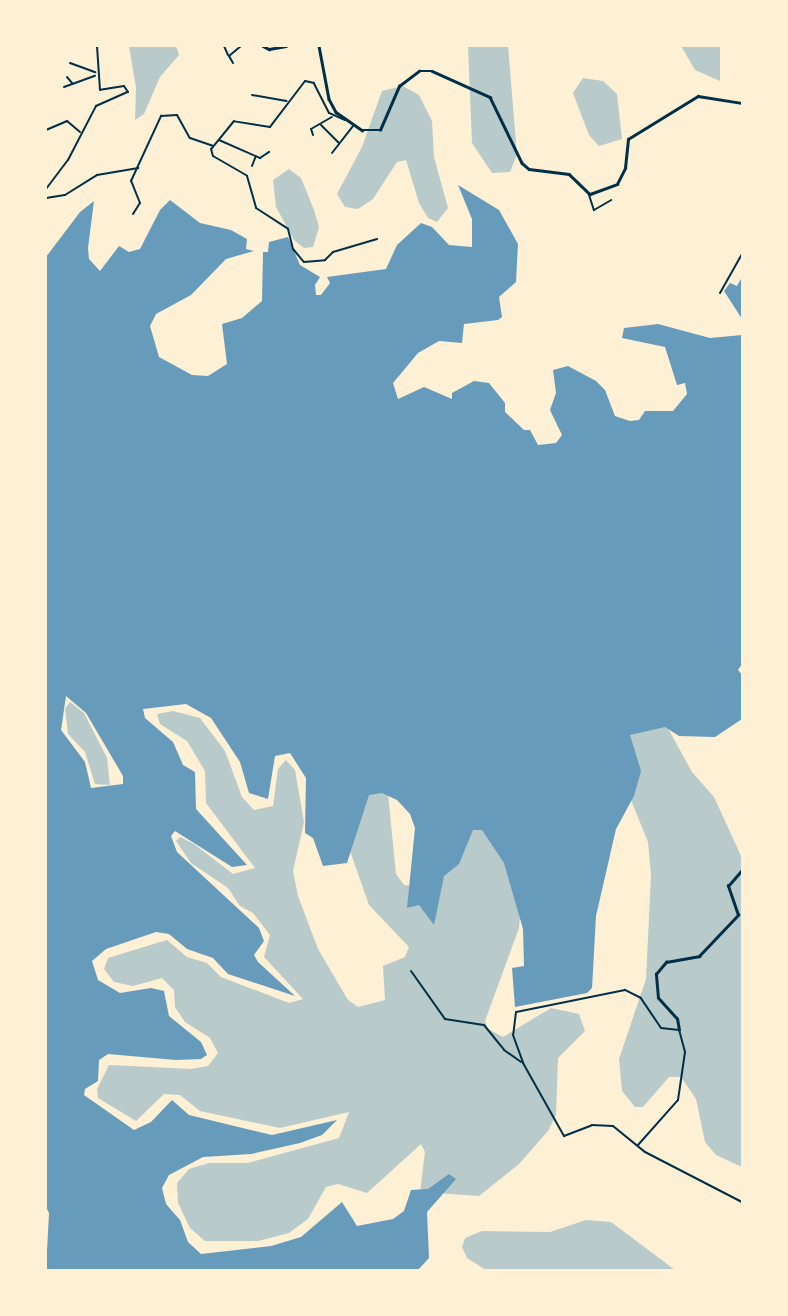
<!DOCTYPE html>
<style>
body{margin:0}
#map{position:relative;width:788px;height:1316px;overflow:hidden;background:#fdf0d5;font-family:"IBM Plex Serif",serif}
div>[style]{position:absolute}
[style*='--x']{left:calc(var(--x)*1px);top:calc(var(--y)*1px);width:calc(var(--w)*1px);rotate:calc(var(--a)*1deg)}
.green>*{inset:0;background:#b9caca}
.water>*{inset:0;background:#669bbc}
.minor>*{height:2px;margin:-1px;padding:0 1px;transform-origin:1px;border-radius:1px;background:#003049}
.tertiary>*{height:2.5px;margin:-1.25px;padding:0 1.25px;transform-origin:1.25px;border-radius:1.25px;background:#003049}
span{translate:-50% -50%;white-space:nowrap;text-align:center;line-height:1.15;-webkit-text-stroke:6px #fdf0d5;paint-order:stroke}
.frame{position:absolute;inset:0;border:47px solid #fdf0d5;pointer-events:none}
</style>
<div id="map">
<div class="green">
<i style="clip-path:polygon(129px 46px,176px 46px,179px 55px,160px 77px,144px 114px,135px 120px,136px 88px)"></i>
<i style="clip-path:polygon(468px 46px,508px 46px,517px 155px,510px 172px,492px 173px,472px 143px)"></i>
<i style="clip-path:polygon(681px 46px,720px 46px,720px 81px,695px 70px)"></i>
<i style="clip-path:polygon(583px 78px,603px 81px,617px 94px,622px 139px,599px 146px,589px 135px,573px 93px)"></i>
<i style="clip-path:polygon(403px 86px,419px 95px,432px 121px,434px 157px,448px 208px,437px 222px,428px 218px,419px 203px,406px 160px,397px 162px,373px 199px,358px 209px,345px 207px,337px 194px,362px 147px,382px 91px)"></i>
<i style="clip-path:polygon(289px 169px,301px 178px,314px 210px,319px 227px,313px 247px,304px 248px,294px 240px,276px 207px,273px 180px)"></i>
<i style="clip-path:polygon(70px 702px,84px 713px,107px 758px,110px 785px,95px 784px,85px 752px,68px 734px,65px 709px)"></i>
<i style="clip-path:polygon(173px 711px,200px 718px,225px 751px,242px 797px,254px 810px,273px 806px,278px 769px,286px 760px,295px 770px,304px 822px,293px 871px,298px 896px,318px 949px,348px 1000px,358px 1007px,385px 1000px,383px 966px,405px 957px,409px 947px,369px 905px,341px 825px,361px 779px,387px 784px,396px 874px,404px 885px,412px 886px,478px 797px,521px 903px,519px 928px,485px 1021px,488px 1029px,503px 1037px,551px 1008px,579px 1014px,585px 1031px,558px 1058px,556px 1115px,548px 1131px,519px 1164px,479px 1196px,420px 1192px,425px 1152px,421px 1144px,367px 1193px,338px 1184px,326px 1187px,308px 1219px,289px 1233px,258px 1241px,205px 1241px,190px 1228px,178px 1203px,177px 1183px,189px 1169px,209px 1163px,248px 1163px,339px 1138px,349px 1112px,280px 1128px,200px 1111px,180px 1095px,164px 1094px,136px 1121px,98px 1098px,97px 1089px,109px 1065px,191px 1069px,208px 1066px,218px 1053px,210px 1038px,185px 1022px,175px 1007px,174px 990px,162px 978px,133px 986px,114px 982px,104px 969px,108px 958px,167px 940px,187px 957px,207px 963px,221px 977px,289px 1003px,303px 999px,264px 957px,270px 935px,253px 913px,240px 906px,228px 888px,191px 863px,176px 841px,180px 837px,194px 844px,233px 874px,255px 868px,206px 803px,205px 771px,187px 741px,160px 724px,157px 714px)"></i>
<i style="clip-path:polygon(627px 711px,664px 721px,692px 772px,714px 797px,742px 858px,742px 1167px,716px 1155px,705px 1142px,696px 1099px,681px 1077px,669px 1077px,643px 1107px,635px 1107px,622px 1091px,619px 1059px,646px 979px,651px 875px,648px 842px,629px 795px)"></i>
<i style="clip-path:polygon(586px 1220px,611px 1222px,675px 1270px,486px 1270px,467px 1258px,462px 1247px,465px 1238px,482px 1231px,550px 1232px)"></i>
</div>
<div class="water">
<i style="clip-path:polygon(evenodd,458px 185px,499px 210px,518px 244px,516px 282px,499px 297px,502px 317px,498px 320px,464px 324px,462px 343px,439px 341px,418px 353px,393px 383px,398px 399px,424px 387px,452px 399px,452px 393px,474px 381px,489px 383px,505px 403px,505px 412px,524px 430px,530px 430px,538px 445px,556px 443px,562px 435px,550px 410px,556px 393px,553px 370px,568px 366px,596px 381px,605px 390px,615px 416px,630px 421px,639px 420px,645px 411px,673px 411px,687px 394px,685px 383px,677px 385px,665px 347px,622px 338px,624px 328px,658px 324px,710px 338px,742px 335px,742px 664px,738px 670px,742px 675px,742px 719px,715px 737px,679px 736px,665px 727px,630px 735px,641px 771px,634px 796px,616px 829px,596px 916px,592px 988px,587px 993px,515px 1007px,512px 968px,524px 966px,523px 929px,504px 863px,482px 830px,473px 830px,459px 864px,444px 876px,434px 925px,419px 905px,407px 908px,415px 828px,410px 814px,397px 800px,382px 793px,369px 795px,347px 863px,323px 866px,313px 838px,305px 833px,306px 778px,290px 753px,275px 756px,268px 799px,249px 793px,240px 762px,211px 718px,186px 704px,143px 709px,145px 718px,173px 742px,183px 765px,195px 772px,196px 809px,247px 865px,232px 867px,175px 831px,171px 836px,177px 852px,259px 928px,264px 941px,254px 955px,258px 962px,295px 996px,228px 974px,213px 958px,187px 949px,169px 934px,156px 932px,106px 949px,92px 961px,98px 980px,120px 993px,151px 988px,164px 991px,169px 1016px,201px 1042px,207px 1055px,201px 1059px,176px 1060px,108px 1054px,99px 1060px,98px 1081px,85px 1089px,84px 1095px,134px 1130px,151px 1122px,172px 1100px,189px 1115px,272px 1135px,337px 1120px,322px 1135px,300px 1143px,251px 1154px,203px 1157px,169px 1175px,162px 1188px,166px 1204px,180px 1220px,188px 1242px,201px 1254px,271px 1246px,301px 1237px,342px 1202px,357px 1226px,393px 1219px,404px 1211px,411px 1190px,428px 1189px,449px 1174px,456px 1179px,427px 1212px,429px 1258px,418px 1270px,46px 1270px,49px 1213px,46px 1207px,46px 257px,80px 212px,94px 201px,88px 248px,89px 259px,100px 271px,119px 246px,129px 252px,140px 249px,160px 210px,170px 200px,200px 223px,231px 230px,247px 239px,246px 249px,254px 251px,226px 259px,191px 295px,156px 314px,150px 326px,159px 357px,192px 375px,208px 376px,227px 364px,222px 324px,242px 318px,262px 301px,263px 252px,268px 252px,269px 242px,288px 237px,300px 265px,320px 277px,315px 285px,316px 295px,321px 295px,330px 283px,327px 277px,386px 269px,397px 245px,421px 223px,432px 227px,449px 245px,472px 247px,472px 219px,458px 185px,66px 696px,86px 713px,123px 776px,123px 784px,91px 788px,85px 762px,61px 730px,66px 696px)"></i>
<i style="clip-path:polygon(742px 277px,742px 319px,724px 291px,730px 283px,737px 286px)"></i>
</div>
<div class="minor">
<i style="--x:224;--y:46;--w:10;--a:66"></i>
<i style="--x:70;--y:63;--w:27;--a:20"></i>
<i style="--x:233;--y:63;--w:8;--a:-120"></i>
<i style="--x:229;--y:56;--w:16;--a:-40"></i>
<i style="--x:67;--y:77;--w:8;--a:50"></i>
<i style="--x:64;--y:87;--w:33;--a:-20"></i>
<i style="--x:252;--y:95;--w:35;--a:10"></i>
<i style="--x:345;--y:120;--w:17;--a:-156"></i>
<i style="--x:329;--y:113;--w:34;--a:-117"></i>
<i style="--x:314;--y:83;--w:9;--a:-167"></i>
<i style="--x:305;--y:81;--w:58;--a:127.3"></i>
<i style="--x:270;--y:127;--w:36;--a:-171"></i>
<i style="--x:234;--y:121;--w:36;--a:129"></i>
<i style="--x:211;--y:149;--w:7;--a:74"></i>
<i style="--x:213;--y:156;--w:39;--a:30"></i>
<i style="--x:247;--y:176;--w:33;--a:74"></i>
<i style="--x:256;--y:208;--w:38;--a:33"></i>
<i style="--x:288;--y:229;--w:21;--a:76"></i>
<i style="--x:293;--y:249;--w:17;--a:50"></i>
<i style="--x:304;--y:262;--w:21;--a:-5"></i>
<i style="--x:325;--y:260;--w:11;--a:-45"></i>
<i style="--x:333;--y:252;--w:46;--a:-16.5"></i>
<i style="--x:321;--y:125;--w:25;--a:45"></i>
<i style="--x:46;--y:130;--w:23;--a:-23"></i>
<i style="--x:67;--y:121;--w:17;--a:40"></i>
<i style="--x:313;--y:135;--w:6;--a:-108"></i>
<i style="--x:311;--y:129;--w:24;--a:-30"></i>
<i style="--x:219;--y:140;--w:45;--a:23.7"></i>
<i style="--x:260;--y:158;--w:11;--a:-34"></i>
<i style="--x:332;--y:153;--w:34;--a:-52"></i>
<i style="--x:252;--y:166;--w:9;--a:-69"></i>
<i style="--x:46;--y:189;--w:36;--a:-53"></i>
<i style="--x:68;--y:160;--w:61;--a:-62.6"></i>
<i style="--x:96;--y:106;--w:35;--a:-24"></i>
<i style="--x:128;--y:92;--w:7;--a:-124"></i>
<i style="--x:124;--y:86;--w:24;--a:171"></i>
<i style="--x:100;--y:90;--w:44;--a:-93.9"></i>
<i style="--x:589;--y:195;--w:16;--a:72"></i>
<i style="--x:594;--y:210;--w:20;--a:-30"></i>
<i style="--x:46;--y:198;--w:19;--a:-9"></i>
<i style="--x:65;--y:195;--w:38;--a:-32"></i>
<i style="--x:97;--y:175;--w:42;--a:-9.7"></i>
<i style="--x:133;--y:214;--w:13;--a:-58"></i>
<i style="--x:140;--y:203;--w:24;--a:-112"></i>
<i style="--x:131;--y:181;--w:72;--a:-65.2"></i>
<i style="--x:161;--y:116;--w:16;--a:-4"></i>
<i style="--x:177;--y:115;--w:26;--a:61"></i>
<i style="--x:190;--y:138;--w:24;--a:19"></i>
<i style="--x:720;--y:293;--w:45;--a:-60.6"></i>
<i style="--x:411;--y:971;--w:59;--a:54.7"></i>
<i style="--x:445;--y:1019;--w:39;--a:9"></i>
<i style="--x:484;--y:1025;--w:32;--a:51"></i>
<i style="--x:504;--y:1050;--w:21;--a:35"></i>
<i style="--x:638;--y:1145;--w:60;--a:-48.4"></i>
<i style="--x:678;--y:1100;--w:49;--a:-81.7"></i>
<i style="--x:685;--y:1052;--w:23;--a:-105"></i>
<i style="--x:679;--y:1030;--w:18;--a:-174"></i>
<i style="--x:661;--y:1028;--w:36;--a:-124"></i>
<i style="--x:641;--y:998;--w:18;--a:-153"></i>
<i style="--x:625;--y:990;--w:111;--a:168.6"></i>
<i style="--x:516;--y:1012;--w:23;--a:97"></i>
<i style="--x:513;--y:1035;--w:30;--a:70"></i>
<i style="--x:523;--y:1063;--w:84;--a:60.7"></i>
<i style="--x:564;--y:1136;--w:30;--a:-21"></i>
<i style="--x:592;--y:1125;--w:21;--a:3"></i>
<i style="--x:613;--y:1126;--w:41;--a:39.1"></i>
<i style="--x:645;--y:1152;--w:109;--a:27.3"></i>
</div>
<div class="tertiary">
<i style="--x:263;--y:46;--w:7;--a:27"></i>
<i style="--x:269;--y:49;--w:17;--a:-10"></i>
<i style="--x:319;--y:46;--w:54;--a:79.3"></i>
<i style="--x:329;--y:99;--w:15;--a:62"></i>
<i style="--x:336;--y:112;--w:32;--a:35"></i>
<i style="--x:362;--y:130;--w:18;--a:0"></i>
<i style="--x:380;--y:130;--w:48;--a:-66.6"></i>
<i style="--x:399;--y:86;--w:25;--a:-37"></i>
<i style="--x:419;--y:71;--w:13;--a:0"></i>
<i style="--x:432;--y:71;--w:64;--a:24.1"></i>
<i style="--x:490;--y:97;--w:73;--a:64.1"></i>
<i style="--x:522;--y:163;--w:9;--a:41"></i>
<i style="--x:529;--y:169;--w:40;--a:7.1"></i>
<i style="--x:569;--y:174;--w:29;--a:44"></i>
<i style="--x:590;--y:194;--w:29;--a:-20"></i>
<i style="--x:617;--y:184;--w:18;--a:-63"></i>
<i style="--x:625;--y:168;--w:29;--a:-84"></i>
<i style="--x:628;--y:139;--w:82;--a:-31.6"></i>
<i style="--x:698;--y:96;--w:45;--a:9"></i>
<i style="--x:679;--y:1030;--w:11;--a:-100"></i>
<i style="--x:677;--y:1019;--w:28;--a:-132"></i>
<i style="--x:658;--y:998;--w:24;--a:-95"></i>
<i style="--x:656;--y:974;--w:16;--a:-50"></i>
<i style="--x:666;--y:962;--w:34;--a:-10"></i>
<i style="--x:699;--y:956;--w:57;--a:-46.4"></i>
<i style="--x:738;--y:915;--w:31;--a:-109"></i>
<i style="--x:728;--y:886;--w:21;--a:-49"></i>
</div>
<div class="frame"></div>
</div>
